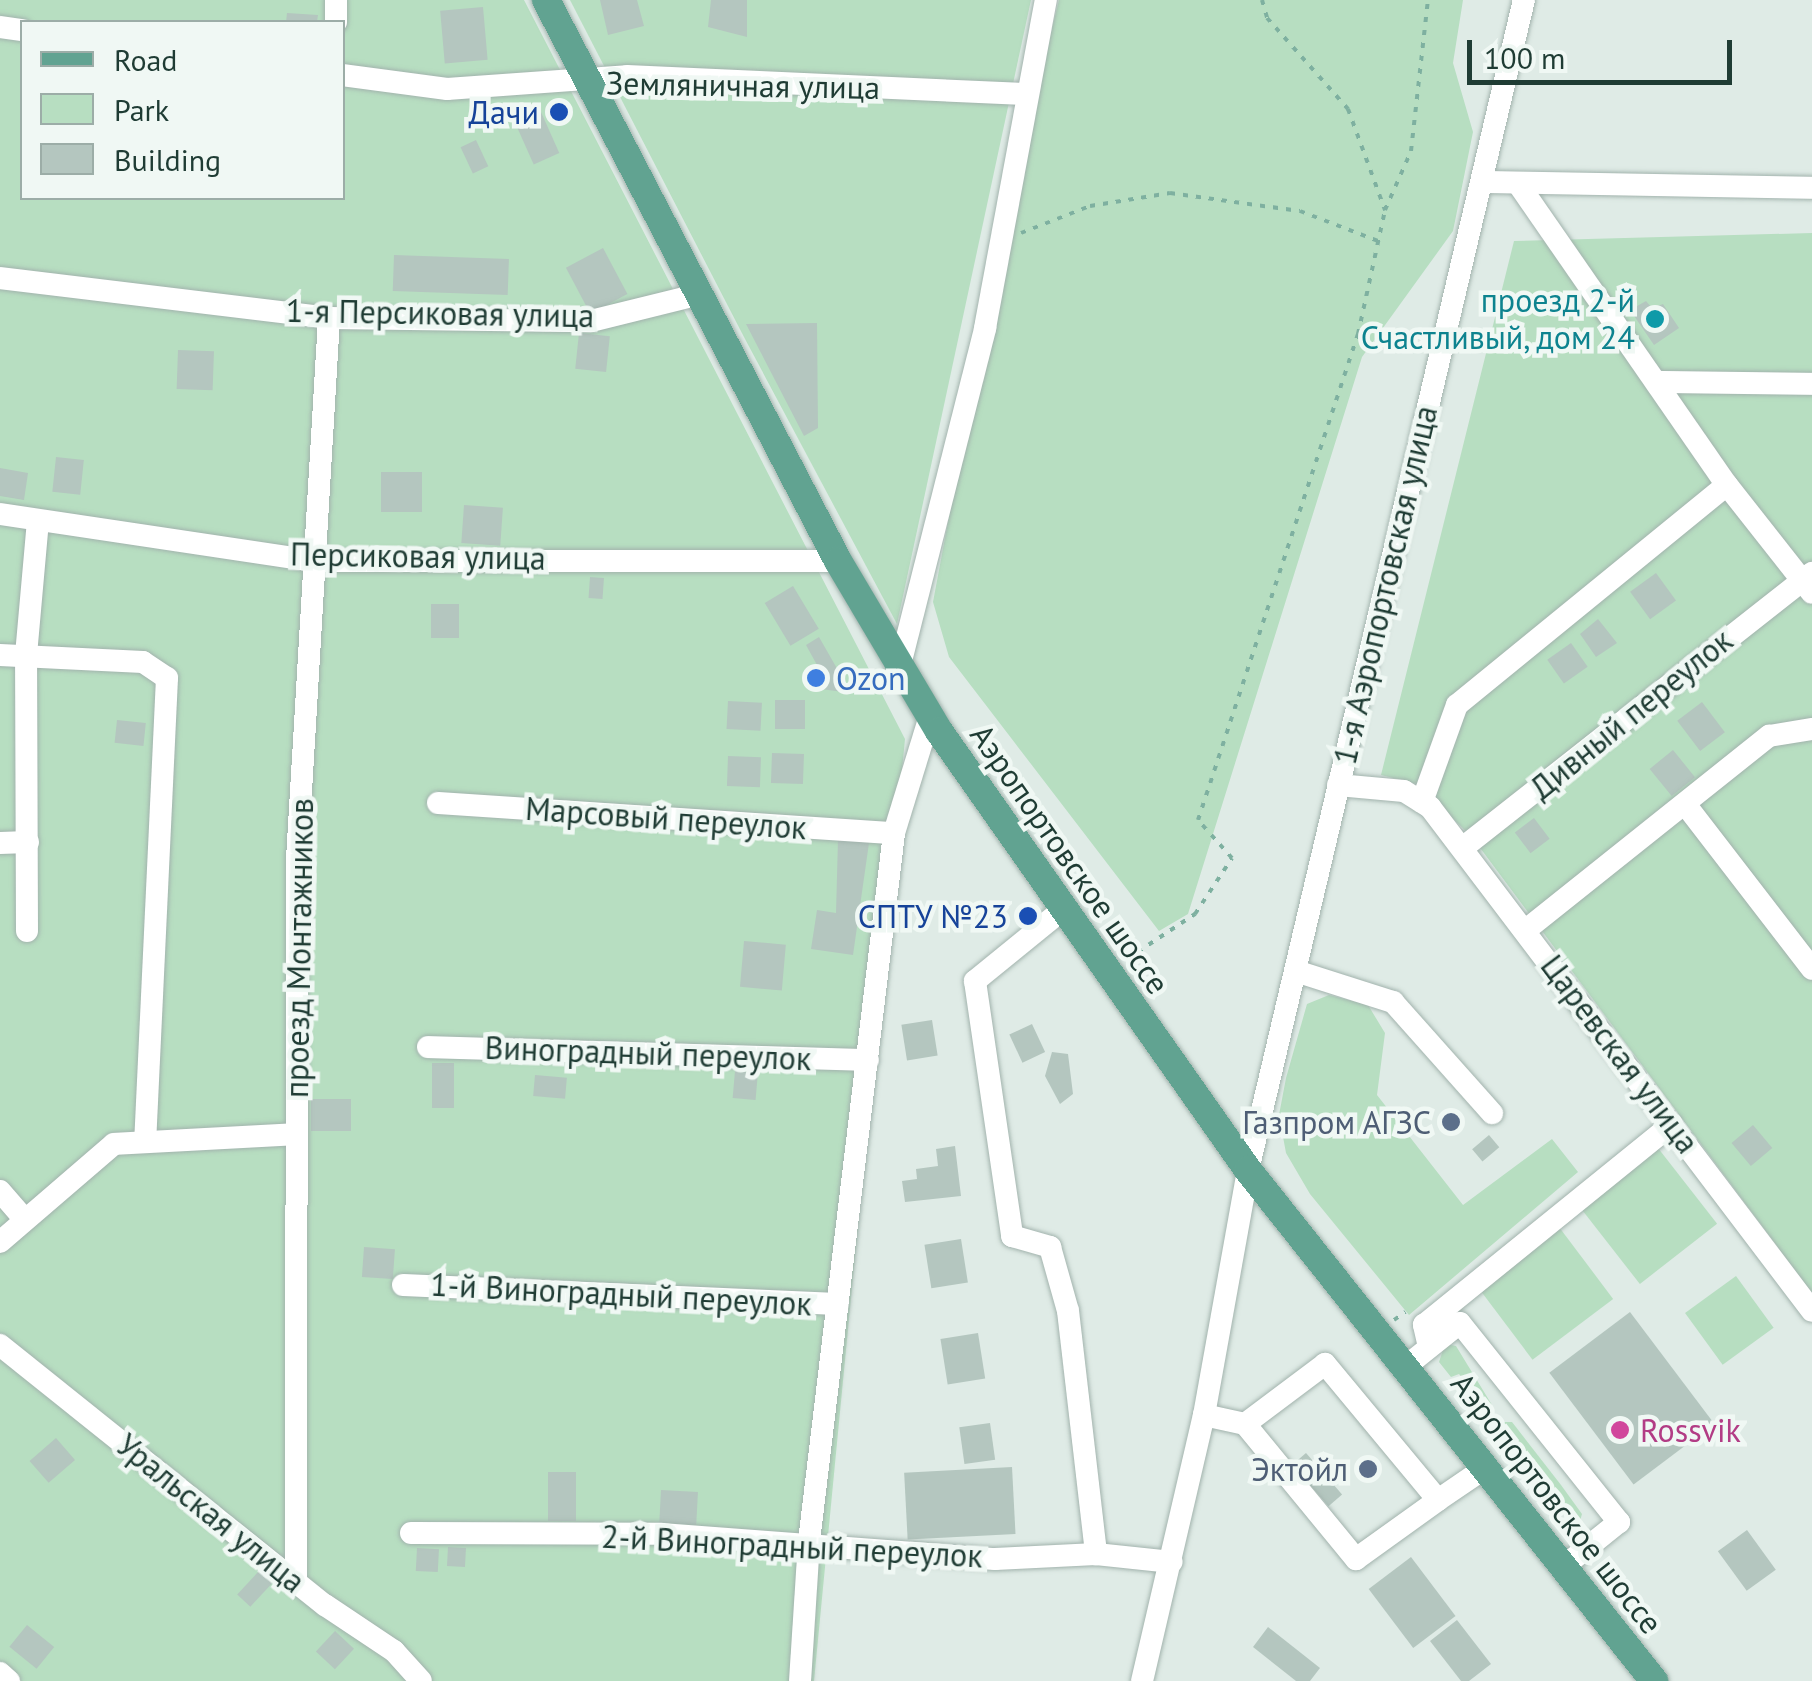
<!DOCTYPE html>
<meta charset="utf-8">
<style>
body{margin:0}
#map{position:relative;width:1812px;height:1681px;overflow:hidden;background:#dfebe6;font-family:"PT Sans",sans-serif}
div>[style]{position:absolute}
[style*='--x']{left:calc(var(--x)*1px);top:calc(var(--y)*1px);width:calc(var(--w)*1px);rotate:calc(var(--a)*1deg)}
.green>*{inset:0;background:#b7dec1;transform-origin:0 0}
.building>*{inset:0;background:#b4c6bf;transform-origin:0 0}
.path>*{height:4px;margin-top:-2px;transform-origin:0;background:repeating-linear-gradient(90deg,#7eb0a0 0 5px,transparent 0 13px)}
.roads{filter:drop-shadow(0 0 2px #a2b3ad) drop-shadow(0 0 2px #a2b3ad)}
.minor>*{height:22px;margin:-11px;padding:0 11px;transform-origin:11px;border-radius:11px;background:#fff}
.major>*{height:28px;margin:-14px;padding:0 14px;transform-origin:14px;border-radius:14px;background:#61a391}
.dots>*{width:28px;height:28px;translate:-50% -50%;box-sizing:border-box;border:5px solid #f0f8f4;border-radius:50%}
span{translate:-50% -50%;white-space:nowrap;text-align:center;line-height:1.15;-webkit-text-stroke:9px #f0f8f4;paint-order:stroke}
.street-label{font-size:32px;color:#1f3c34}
.transit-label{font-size:32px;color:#164399}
.right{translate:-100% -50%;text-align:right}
.culture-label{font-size:32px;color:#0d838f}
.shop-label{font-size:32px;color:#366cbe}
.left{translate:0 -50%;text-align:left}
.service-label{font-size:32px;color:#4e5e75}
.hotel-label{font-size:32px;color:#b23c85}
.legend{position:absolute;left:20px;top:20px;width:325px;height:180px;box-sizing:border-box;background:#f0f8f4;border:2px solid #9cada7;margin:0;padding:12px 18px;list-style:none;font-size:30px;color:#1f3c34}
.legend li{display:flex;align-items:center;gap:20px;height:50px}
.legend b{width:50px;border:2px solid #9cada7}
.scale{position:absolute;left:1467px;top:40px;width:265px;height:45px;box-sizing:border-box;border:5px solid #1f3c34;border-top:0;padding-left:12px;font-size:30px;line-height:35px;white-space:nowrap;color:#1f3c34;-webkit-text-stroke:8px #f0f8f4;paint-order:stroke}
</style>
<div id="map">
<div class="green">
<i style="clip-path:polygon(evenodd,0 0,524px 0,905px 739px,814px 1681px,0 1681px,0 0,22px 22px,342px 22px,342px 198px,22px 198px,22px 22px)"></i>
<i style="clip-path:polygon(570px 0,1031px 0,897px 624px,745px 339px)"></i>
<i style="clip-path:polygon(1059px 0,1463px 0,1453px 63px,1473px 132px,1453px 231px,1362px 357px,1188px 914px,1159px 931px,949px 657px,933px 602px,1004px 224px)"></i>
<i style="clip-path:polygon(1812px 233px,1812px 1293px,1472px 837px,1417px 784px,1381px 775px,1514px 241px)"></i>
<i style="clip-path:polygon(1329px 995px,1368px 1005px,1385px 1033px,1377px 1095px,1463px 1205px,1552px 1139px,1578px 1172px,1409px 1315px,1310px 1194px,1286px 1153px,1279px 1115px,1286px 1078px,1307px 1004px)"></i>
<i style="left:1658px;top:1148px;width:96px;height:98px;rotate:52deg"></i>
<i style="left:1559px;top:1227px;width:90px;height:101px;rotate:53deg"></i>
<i style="left:1736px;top:1276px;width:64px;height:63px;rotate:54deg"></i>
<i style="clip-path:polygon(1445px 1344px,1456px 1346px,1492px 1405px,1486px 1407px,1459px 1374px,1451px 1377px,1439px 1362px)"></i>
<i style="clip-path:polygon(1503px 1422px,1512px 1422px,1561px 1485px,1582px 1514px,1579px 1524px,1571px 1524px,1500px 1435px)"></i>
</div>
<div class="building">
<i style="clip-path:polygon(600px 0,637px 0,644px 26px,608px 35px)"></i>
<i style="clip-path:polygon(711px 0,747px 0,747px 37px,708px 27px)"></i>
<i style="left:483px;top:7px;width:53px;height:43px;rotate:85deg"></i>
<i style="clip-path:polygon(287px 13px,318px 15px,317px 22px,286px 22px)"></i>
<i style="left:541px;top:112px;width:45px;height:28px;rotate:66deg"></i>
<i style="left:476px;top:140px;width:29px;height:17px;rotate:65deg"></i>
<i style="left:603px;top:248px;width:52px;height:42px;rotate:62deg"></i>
<i style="left:394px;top:255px;width:115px;height:36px;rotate:2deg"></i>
<i style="clip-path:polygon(1646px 301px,1652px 308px,1663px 304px,1679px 328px,1654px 345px,1630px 310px)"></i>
<i style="clip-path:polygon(817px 323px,818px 428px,804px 436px,746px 324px)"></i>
<i style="left:579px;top:333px;width:31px;height:36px;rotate:6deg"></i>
<i style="left:178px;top:350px;width:36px;height:39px;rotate:2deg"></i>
<i style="left:56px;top:457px;width:28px;height:35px;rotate:6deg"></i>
<i style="clip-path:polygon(0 468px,28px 473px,24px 500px,0 496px)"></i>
<i style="left:381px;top:472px;width:41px;height:40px"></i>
<i style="left:464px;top:505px;width:39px;height:38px;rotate:4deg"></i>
<i style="left:1656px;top:573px;width:34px;height:32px;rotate:54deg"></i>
<i style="left:590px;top:577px;width:14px;height:21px;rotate:4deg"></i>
<i style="left:793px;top:586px;width:50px;height:33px;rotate:59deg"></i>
<i style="left:431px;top:604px;width:28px;height:34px"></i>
<i style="clip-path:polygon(1598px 619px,1617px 643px,1596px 657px,1580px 634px)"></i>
<i style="clip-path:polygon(819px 637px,851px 693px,813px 688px,804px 672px,817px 665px,806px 645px)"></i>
<i style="left:1571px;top:643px;width:29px;height:29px;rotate:55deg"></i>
<i style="left:775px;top:700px;width:30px;height:29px"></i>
<i style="left:728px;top:701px;width:34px;height:28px;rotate:3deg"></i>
<i style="left:1702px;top:702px;width:38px;height:31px;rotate:53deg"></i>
<i style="left:117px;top:720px;width:29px;height:23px;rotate:6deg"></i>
<i style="left:1673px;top:750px;width:35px;height:30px;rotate:51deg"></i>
<i style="left:772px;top:753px;width:32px;height:30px;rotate:2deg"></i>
<i style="left:728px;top:756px;width:33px;height:30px;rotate:2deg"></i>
<i style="left:1534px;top:818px;width:26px;height:24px;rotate:53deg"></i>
<i style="clip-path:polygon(838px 839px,869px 843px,853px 955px,811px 949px,817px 910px,836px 913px)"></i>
<i style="left:744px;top:941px;width:42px;height:46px;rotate:5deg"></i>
<i style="left:932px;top:1020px;width:36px;height:31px;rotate:81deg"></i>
<i style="left:1032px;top:1024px;width:31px;height:25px;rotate:65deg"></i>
<i style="clip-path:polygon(1052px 1052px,1068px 1054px,1073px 1094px,1060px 1104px,1045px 1076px)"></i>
<i style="left:432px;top:1063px;width:22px;height:45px"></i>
<i style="left:735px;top:1071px;width:23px;height:27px;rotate:5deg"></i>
<i style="left:535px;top:1075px;width:32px;height:21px;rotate:5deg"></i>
<i style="left:311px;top:1099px;width:40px;height:32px"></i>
<i style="left:1753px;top:1125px;width:30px;height:28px;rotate:50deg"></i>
<i style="left:1489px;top:1135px;width:16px;height:22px;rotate:50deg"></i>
<i style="clip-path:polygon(955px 1146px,961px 1196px,905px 1202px,902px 1181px,917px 1179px,916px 1169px,938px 1166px,936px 1149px)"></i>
<i style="left:961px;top:1239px;width:44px;height:37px;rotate:81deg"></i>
<i style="left:364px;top:1247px;width:31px;height:30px;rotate:4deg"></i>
<i style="left:1630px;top:1312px;width:140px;height:101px;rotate:53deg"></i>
<i style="left:978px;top:1333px;width:46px;height:38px;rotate:81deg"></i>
<i style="left:990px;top:1423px;width:37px;height:31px;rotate:82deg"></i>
<i style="left:56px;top:1438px;width:29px;height:35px;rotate:49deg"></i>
<i style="left:1306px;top:1453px;width:55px;height:18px;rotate:49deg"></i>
<i style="left:1012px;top:1467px;width:67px;height:108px;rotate:87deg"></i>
<i style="left:548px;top:1472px;width:28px;height:49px"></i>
<i style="left:661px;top:1490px;width:37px;height:33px;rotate:3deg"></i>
<i style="left:1747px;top:1530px;width:49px;height:36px;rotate:54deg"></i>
<i style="left:448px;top:1547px;width:18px;height:19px;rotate:3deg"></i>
<i style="left:417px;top:1548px;width:22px;height:23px;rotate:3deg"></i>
<i style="left:1411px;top:1557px;width:74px;height:53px;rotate:53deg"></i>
<i style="left:259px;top:1571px;width:18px;height:32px;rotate:43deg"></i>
<i style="clip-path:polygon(1457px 1620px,1491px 1664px,1469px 1681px,1461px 1681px,1430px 1641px)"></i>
<i style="left:27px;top:1625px;width:35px;height:28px;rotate:39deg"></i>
<i style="clip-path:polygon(1268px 1627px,1320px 1668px,1310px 1681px,1296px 1681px,1253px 1647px)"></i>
<i style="left:335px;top:1631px;width:26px;height:28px;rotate:43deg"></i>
</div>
<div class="path">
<i style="--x:1262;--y:0;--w:19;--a:74"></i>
<i style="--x:1267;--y:18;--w:122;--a:48.3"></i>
<i style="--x:1348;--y:109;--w:108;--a:69.9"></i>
<i style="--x:1021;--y:233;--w:74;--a:-21.4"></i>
<i style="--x:1090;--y:206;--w:81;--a:-9.2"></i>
<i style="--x:1170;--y:193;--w:131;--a:7.9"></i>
<i style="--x:1300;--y:211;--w:84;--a:21"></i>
<i style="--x:1127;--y:959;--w:82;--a:-33.5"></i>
<i style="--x:1195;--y:914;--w:67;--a:-56.5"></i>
<i style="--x:1232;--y:858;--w:51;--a:-131.8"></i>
<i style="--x:1198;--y:820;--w:512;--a:-71.78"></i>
<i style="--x:1358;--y:334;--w:127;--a:-77.7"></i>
<i style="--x:1385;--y:210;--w:64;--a:-66.2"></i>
<i style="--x:1411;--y:151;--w:152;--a:-83.6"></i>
<i style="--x:1394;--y:1320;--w:14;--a:-36"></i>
</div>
<div class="roads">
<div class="minor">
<i style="--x:336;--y:22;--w:22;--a:-90"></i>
<i style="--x:0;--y:27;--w:22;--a:8"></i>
<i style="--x:342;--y:75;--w:106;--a:7.6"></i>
<i style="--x:447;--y:89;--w:180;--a:-4.1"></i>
<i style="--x:627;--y:76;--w:398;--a:2.6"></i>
<i style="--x:1484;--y:182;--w:328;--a:1"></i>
<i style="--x:1519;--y:185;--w:365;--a:55.3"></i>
<i style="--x:1727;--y:485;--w:137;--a:51.8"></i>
<i style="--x:0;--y:278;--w:331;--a:6.9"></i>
<i style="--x:329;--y:318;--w:262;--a:0.7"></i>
<i style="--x:591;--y:321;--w:112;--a:-13.9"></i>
<i style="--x:1656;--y:382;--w:156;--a:0.7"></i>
<i style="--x:0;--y:514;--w:319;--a:8.5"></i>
<i style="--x:316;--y:561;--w:522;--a:0"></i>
<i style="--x:0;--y:655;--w:143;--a:2.8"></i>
<i style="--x:143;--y:662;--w:29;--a:34"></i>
<i style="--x:167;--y:678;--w:460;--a:92.7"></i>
<i style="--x:900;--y:665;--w:348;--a:-75.8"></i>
<i style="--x:985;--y:328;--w:334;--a:-79.5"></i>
<i style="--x:1338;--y:785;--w:66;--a:5.2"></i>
<i style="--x:1404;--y:791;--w:31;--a:32"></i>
<i style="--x:1430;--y:807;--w:632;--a:52.84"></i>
<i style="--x:1422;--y:802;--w:103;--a:-70.2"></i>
<i style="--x:1457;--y:705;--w:348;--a:-39.2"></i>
<i style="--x:438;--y:803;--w:457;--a:3.8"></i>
<i style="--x:1685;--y:804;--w:208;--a:52.4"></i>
<i style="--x:0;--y:843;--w:28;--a:-2"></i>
<i style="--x:1465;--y:846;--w:442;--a:-38.2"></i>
<i style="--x:1061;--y:911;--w:111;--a:140.9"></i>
<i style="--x:975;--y:981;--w:258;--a:81.7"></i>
<i style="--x:1012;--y:1236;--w:40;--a:16"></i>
<i style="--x:1050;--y:1247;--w:66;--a:74.3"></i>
<i style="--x:1068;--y:1311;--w:245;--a:83.4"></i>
<i style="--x:1527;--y:929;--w:310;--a:-38.6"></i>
<i style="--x:1769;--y:736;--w:44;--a:-9.2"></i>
<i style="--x:27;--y:931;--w:276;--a:-90.2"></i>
<i style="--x:26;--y:655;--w:135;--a:-84.9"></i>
<i style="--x:1299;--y:972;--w:99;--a:17.7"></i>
<i style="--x:1393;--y:1002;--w:149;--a:48.3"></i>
<i style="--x:428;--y:1047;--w:440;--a:1.7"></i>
<i style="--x:0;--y:1191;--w:38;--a:49"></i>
<i style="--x:0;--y:1242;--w:150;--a:-40.7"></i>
<i style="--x:114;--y:1144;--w:183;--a:-3.1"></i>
<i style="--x:403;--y:1285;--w:435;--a:2.5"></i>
<i style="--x:0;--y:1345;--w:416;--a:38.7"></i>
<i style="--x:325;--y:1605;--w:83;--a:33.7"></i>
<i style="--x:394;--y:1651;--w:40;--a:48"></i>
<i style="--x:1429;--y:1347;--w:23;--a:-103"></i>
<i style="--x:1424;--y:1325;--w:319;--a:-39"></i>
<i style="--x:1405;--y:1367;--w:70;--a:-38.7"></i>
<i style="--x:1460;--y:1323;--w:255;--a:51.4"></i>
<i style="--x:1619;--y:1522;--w:72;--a:141.2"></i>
<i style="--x:1204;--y:1415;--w:42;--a:12.4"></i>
<i style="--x:1245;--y:1424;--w:175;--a:50.6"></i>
<i style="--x:1356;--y:1559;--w:101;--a:-35.7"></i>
<i style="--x:1438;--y:1500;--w:177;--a:-129.7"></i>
<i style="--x:1325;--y:1364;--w:100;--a:143.1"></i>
<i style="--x:1438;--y:1500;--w:57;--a:-34.2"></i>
<i style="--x:411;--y:1533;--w:250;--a:0.2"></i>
<i style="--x:661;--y:1534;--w:335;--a:4.3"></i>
<i style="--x:995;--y:1559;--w:101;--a:-2.8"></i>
<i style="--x:1096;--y:1554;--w:76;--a:6"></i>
<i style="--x:296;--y:1579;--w:720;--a:-89.92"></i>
<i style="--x:297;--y:859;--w:542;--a:-86.61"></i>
<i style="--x:0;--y:1673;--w:12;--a:42"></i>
<i style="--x:800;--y:1681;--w:140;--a:-86.3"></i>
<i style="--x:809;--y:1541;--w:713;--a:-83.15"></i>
<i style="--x:894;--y:833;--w:122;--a:-72.9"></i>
<i style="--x:1142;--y:1681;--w:273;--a:-76.9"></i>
<i style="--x:1204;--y:1415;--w:249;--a:-79.8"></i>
<i style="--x:1248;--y:1170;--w:1202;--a:-76.73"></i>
</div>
<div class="major">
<i style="--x:546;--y:0;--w:632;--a:62.5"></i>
<i style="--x:838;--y:561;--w:198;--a:59.3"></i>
<i style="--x:939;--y:731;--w:537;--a:54.86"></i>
<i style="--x:1248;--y:1170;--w:653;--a:51.53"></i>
</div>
</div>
<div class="dots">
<i style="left:559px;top:112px;background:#1a4fb4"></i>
<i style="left:1655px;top:319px;background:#0f9aa8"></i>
<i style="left:816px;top:678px;background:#3f7fe0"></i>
<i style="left:1028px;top:916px;background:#1a4fb4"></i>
<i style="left:1451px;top:1122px;background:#5c6f8a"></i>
<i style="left:1620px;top:1430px;background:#d1479c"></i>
<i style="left:1368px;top:1469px;background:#5c6f8a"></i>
</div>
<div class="street-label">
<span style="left:743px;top:85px;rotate:1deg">Земляничная улица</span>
<span style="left:440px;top:313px;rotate:1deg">1-я Персиковая улица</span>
<span style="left:418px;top:556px;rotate:1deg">Персиковая улица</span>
<span style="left:1385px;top:585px;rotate:-77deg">1-я Аэропортовская улица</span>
<span style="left:1631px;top:714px;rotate:-39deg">Дивный переулок</span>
<span style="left:666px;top:818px;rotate:4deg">Марсовый переулок</span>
<span style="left:1070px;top:859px;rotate:55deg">Аэропортовское шоссе</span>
<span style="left:299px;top:948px;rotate:-89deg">проезд Монтажников</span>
<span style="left:648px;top:1053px;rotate:2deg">Виноградный переулок</span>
<span style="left:1620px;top:1054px;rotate:53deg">Царевская улица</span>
<span style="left:621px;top:1294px;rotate:3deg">1-й Виноградный переулок</span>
<span style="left:1557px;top:1503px;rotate:52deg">Аэропортовское шоссе</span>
<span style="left:211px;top:1513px;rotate:39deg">Уральская улица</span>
<span style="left:792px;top:1546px;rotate:3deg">2-й Виноградный переулок</span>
</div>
<div class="transit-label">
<span class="right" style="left:539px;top:112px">Дачи</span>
<span class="right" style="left:1008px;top:916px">СПТУ №23</span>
</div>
<div class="culture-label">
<span class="right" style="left:1635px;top:319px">проезд 2-й<br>Счастливый, дом 24</span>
</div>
<div class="shop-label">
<span class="left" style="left:836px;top:678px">Ozon</span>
</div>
<div class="service-label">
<span class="right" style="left:1431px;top:1122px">Газпром АГЗС</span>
<span class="right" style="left:1348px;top:1469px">Эктойл</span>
</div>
<div class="hotel-label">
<span class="left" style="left:1640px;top:1430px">Rossvik</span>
</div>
<ul class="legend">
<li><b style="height:12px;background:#61a391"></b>Road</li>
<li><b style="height:28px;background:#b7dec1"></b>Park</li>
<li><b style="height:28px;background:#b4c6bf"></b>Building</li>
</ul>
<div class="scale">100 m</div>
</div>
